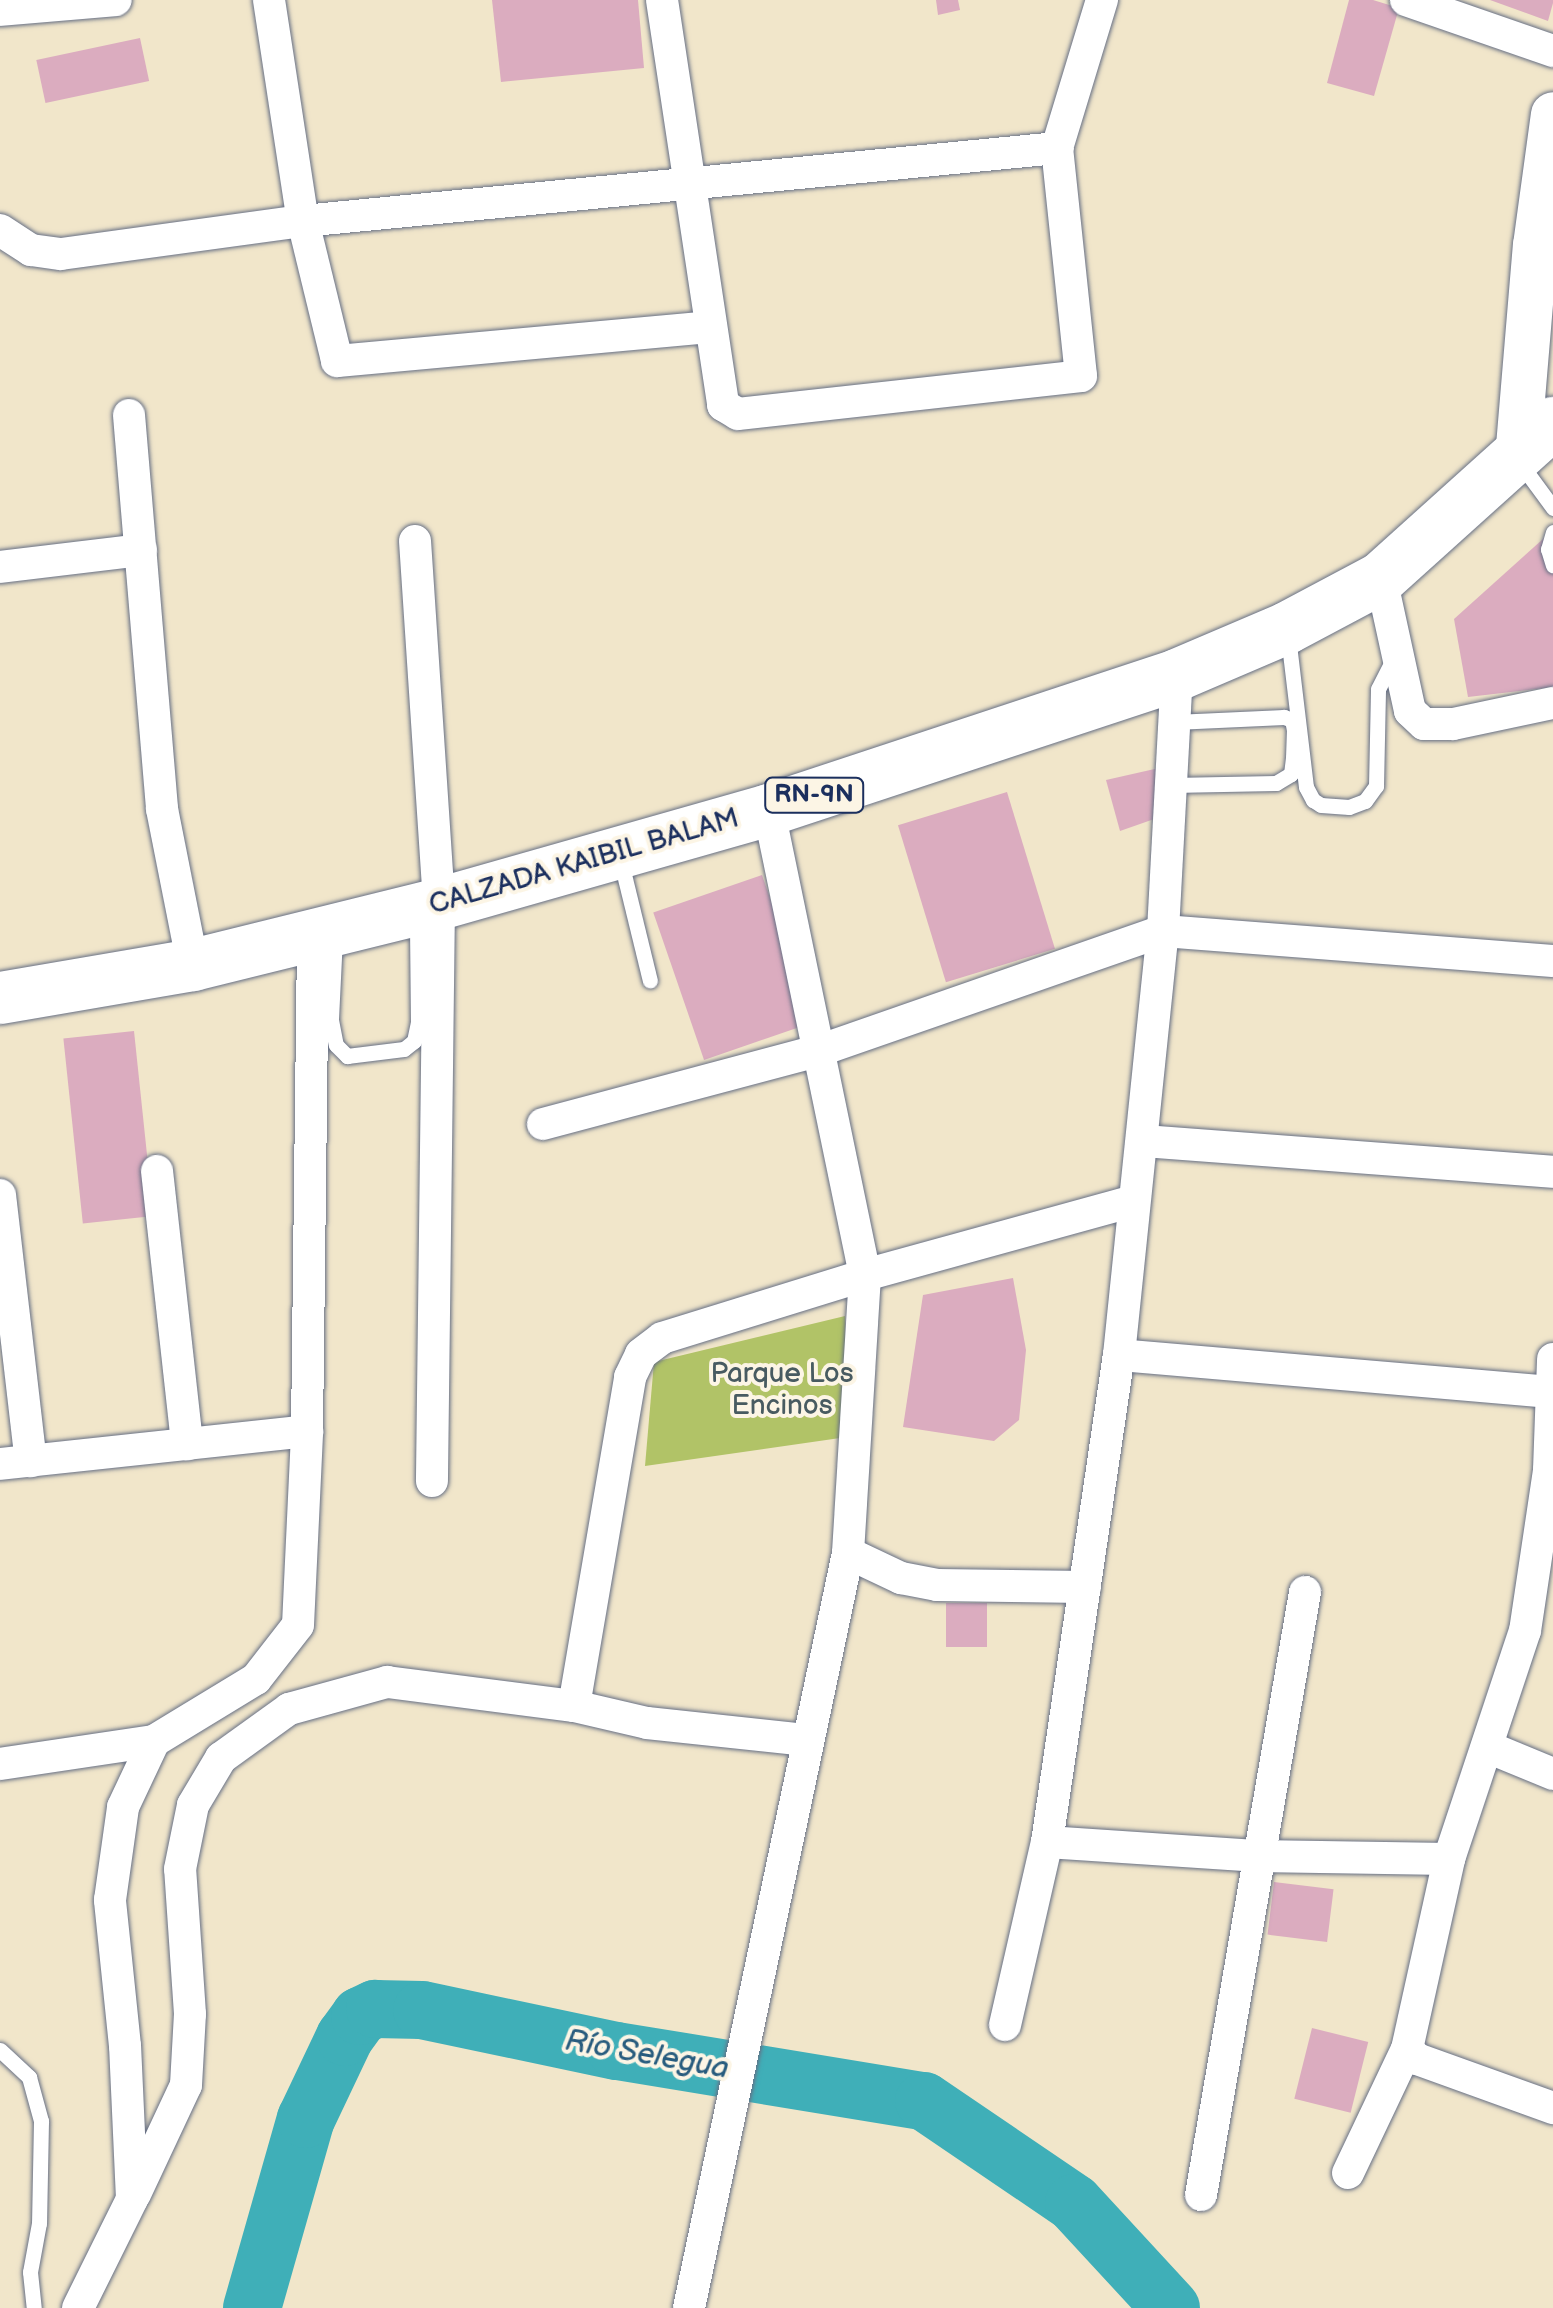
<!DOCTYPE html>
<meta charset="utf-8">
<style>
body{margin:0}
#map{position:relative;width:1553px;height:2308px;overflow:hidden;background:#f1e6ca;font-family:"Balsamiq Sans",sans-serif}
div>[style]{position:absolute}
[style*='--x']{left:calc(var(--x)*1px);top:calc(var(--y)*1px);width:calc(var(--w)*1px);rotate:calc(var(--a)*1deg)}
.green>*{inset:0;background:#b1c367}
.river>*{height:58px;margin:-29px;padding:0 29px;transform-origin:29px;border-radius:29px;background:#3fafb8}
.building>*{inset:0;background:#dbacbf;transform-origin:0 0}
.roads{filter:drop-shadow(0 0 2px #666f84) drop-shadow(0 0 2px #666f84)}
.lane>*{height:15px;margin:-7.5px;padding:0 7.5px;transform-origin:7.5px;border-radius:7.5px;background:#fff}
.street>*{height:32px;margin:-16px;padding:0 16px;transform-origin:16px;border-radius:16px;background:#fff}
.secondary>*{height:45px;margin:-22.5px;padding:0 22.5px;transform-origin:22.5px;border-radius:22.5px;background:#fff}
.primary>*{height:52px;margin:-26px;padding:0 26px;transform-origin:26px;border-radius:26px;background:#fff}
span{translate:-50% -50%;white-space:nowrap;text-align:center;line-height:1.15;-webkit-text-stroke:8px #fcf5e5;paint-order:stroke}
.shield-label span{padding:2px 8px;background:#fcf5e5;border:2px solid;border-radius:8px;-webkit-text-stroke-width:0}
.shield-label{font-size:25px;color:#1b2f5e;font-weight:700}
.street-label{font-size:28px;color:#1b2f5e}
.park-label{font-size:28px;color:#485b61}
.water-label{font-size:30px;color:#285c7e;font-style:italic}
</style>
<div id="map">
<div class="green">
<i style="clip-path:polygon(845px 1316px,847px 1437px,645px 1466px,654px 1362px)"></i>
</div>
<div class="river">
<i style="--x:252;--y:2308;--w:197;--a:-74.1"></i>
<i style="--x:306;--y:2119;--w:91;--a:-64.6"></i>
<i style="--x:345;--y:2037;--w:26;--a:-54"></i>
<i style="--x:360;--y:2016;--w:17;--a:-25"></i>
<i style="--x:375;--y:2009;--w:47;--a:1.2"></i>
<i style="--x:422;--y:2010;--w:199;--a:11.9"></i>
<i style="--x:617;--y:2051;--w:311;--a:9.3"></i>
<i style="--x:924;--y:2101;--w:181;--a:34.2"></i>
<i style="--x:1074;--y:2203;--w:143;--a:47.3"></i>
</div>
<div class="building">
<i style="clip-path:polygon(492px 0,638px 0,644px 68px,501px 82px)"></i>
<i style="clip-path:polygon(936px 0,958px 0,960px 10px,938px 15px)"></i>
<i style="clip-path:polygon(1349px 0,1373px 0,1399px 8px,1374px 96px,1327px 83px)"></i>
<i style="clip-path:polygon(1490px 0,1553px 0,1553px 3px,1548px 21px)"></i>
<i style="left:140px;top:38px;width:44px;height:106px;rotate:78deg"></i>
<i style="clip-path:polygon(1553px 530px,1553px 687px,1468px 697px,1454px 619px)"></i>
<i style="clip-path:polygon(1159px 768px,1160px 817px,1120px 831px,1106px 780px)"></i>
<i style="left:1007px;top:792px;width:164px;height:114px;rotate:73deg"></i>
<i style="left:762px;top:875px;width:156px;height:115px;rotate:71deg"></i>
<i style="left:134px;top:1031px;width:186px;height:71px;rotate:84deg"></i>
<i style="clip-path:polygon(1013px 1278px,1026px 1350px,1019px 1420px,994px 1441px,903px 1427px,923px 1295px)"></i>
<i style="left:946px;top:1603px;width:41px;height:44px"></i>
<i style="left:1274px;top:1882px;width:60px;height:53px;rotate:7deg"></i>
<i style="left:1312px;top:2028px;width:58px;height:73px;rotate:14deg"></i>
</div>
<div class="roads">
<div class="lane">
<i style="--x:1520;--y:463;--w:56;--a:53.7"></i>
<i style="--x:1553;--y:532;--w:18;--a:106"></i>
<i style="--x:1548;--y:549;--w:17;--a:73"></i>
<i style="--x:1288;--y:636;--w:152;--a:83.2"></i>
<i style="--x:1306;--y:787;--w:15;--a:62"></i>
<i style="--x:1313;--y:800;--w:9;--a:32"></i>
<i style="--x:1321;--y:805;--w:28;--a:4"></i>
<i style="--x:1349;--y:807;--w:17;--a:-21"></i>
<i style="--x:1365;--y:801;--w:19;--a:-54"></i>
<i style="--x:1376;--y:786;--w:97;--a:-88.8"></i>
<i style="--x:1378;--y:689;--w:39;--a:-63"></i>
<i style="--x:1171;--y:785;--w:105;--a:-1.1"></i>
<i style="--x:1276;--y:783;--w:17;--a:-31"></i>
<i style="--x:1291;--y:774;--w:16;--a:-83"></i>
<i style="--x:1293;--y:758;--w:28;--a:-88"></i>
<i style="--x:1294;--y:730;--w:10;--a:-101"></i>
<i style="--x:1292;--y:720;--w:9;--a:-159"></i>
<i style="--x:1284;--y:717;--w:110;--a:177.4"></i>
<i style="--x:621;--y:862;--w:122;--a:76.3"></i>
<i style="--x:335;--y:937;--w:83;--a:92.8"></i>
<i style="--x:331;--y:1020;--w:25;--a:79"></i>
<i style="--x:336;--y:1045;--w:16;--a:45"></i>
<i style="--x:347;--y:1056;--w:57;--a:-7"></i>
<i style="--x:404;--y:1049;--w:13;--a:-39"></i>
<i style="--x:414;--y:1041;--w:19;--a:-78"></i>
<i style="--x:418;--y:1022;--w:104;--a:-90.6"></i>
<i style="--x:0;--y:2050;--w:40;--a:43"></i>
<i style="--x:29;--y:2077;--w:46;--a:74.7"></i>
<i style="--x:41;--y:2121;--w:102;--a:91.1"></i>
<i style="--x:39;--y:2223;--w:50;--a:100.4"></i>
<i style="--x:30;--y:2272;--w:36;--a:84"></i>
</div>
<div class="street">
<i style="--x:269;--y:0;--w:224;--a:81.3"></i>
<i style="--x:303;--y:221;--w:144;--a:76.3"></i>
<i style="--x:337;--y:361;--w:374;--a:-5.2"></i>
<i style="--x:662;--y:0;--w:410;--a:81.4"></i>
<i style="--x:723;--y:405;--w:17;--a:31"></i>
<i style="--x:738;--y:414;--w:345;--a:-6.3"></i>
<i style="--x:1081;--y:376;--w:229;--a:-96"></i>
<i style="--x:1057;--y:148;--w:155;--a:-73.1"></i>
<i style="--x:1406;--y:0;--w:156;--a:19.1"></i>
<i style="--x:0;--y:10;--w:116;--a:-4.9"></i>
<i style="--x:0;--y:230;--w:37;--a:33"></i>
<i style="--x:31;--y:250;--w:30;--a:8"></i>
<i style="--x:61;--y:254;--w:244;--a:-7.8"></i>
<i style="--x:303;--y:221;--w:758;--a:-5.53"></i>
<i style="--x:129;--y:415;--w:395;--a:85.2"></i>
<i style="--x:162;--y:809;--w:159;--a:78.8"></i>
<i style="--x:415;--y:541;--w:364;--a:86.2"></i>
<i style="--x:439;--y:904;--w:577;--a:90.7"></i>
<i style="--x:0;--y:567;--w:142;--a:-6.9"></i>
<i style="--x:1381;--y:578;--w:136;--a:77.7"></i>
<i style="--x:1410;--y:711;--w:19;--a:43"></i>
<i style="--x:1424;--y:724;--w:29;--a:0"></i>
<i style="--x:1453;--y:724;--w:102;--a:-11.9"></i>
<i style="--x:543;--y:1124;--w:288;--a:-14.9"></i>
<i style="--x:821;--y:1050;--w:362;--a:-19.2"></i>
<i style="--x:1163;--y:931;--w:391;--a:4.4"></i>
<i style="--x:1143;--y:1141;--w:411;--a:4.3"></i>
<i style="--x:157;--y:1171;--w:275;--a:83.7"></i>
<i style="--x:0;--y:1195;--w:268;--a:83.4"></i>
<i style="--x:1119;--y:1355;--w:432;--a:4.9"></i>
<i style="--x:0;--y:1464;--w:309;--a:-6.1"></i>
<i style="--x:848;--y:1553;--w:59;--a:25.3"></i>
<i style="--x:901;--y:1578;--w:37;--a:11"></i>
<i style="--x:937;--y:1585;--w:148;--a:0.8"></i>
<i style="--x:574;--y:1706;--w:334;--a:-80.3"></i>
<i style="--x:630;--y:1377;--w:25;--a:-64"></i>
<i style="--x:641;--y:1354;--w:26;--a:-37"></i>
<i style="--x:662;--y:1338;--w:213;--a:-17.2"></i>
<i style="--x:865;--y:1275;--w:278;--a:-15.4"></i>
<i style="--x:1490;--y:1748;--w:68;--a:22.4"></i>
<i style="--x:0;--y:1764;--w:156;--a:-8.5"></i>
<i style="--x:1047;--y:1842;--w:209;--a:3.8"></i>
<i style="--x:1256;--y:1856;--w:193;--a:0.9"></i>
<i style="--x:1005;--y:2025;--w:188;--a:-77.1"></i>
<i style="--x:1047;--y:1842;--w:492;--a:-81.6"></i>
<i style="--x:1119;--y:1355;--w:426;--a:-84.1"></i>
<i style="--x:1163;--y:931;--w:256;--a:-86.9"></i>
<i style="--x:1407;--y:2049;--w:14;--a:45"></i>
<i style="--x:1417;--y:2059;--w:145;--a:19.8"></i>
<i style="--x:1348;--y:2173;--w:137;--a:-64.6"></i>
<i style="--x:1407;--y:2049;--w:195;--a:-77.5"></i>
<i style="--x:1449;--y:1859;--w:240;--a:-71.6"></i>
<i style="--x:1525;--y:1631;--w:163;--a:-81.5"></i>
<i style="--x:1549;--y:1470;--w:111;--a:-87.9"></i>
<i style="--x:135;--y:2194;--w:120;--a:-64.9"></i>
<i style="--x:186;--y:2085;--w:71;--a:-86.8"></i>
<i style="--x:190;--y:2014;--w:145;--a:-93.9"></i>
<i style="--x:180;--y:1869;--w:65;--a:-78.5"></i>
<i style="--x:193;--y:1805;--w:55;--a:-59.2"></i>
<i style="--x:221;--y:1758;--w:84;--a:-35.8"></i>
<i style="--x:289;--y:1709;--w:102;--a:-15.4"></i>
<i style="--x:387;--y:1682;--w:189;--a:7.3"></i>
<i style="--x:574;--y:1706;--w:75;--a:13.1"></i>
<i style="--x:647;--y:1723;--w:159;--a:6.1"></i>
<i style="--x:1201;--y:2195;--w:612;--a:-80.21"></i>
<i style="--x:78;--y:2308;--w:122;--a:-63.6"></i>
<i style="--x:132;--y:2199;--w:153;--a:-92.6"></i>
<i style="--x:125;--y:2046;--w:147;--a:-95.9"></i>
<i style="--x:110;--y:1900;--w:94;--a:-82"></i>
<i style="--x:123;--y:1807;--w:73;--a:-64.8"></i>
<i style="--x:154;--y:1741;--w:119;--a:-31.3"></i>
<i style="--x:256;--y:1679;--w:68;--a:-52.1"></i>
<i style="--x:298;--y:1625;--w:194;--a:-87.3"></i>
<i style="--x:307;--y:1431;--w:498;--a:-89.3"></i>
<i style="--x:689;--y:2308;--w:772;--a:-78.11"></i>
<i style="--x:848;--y:1553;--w:279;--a:-86.5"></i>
<i style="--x:865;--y:1275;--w:475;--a:-101.7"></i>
</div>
<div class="secondary">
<i style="--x:1517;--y:458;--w:214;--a:-85.2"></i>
<i style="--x:1535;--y:245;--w:132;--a:-82.2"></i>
</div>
<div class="primary">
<i style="--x:0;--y:998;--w:196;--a:-9.7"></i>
<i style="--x:193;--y:965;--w:253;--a:-13.9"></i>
<i style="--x:439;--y:904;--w:343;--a:-15.9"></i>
<i style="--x:769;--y:810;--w:430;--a:-18.3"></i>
<i style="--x:1177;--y:675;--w:120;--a:-23.1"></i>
<i style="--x:1287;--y:628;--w:106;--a:-28"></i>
<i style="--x:1381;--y:578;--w:232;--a:-42"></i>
</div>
</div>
<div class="shield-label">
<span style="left:814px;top:795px">RN-9N</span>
</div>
<div class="street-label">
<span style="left:584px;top:862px;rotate:-16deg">CALZADA KAIBIL BALAM</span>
</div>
<div class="park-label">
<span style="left:782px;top:1390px">Parque Los<br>Encinos</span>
</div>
<div class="water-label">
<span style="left:647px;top:2055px;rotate:10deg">Río Selegua</span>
</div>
</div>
